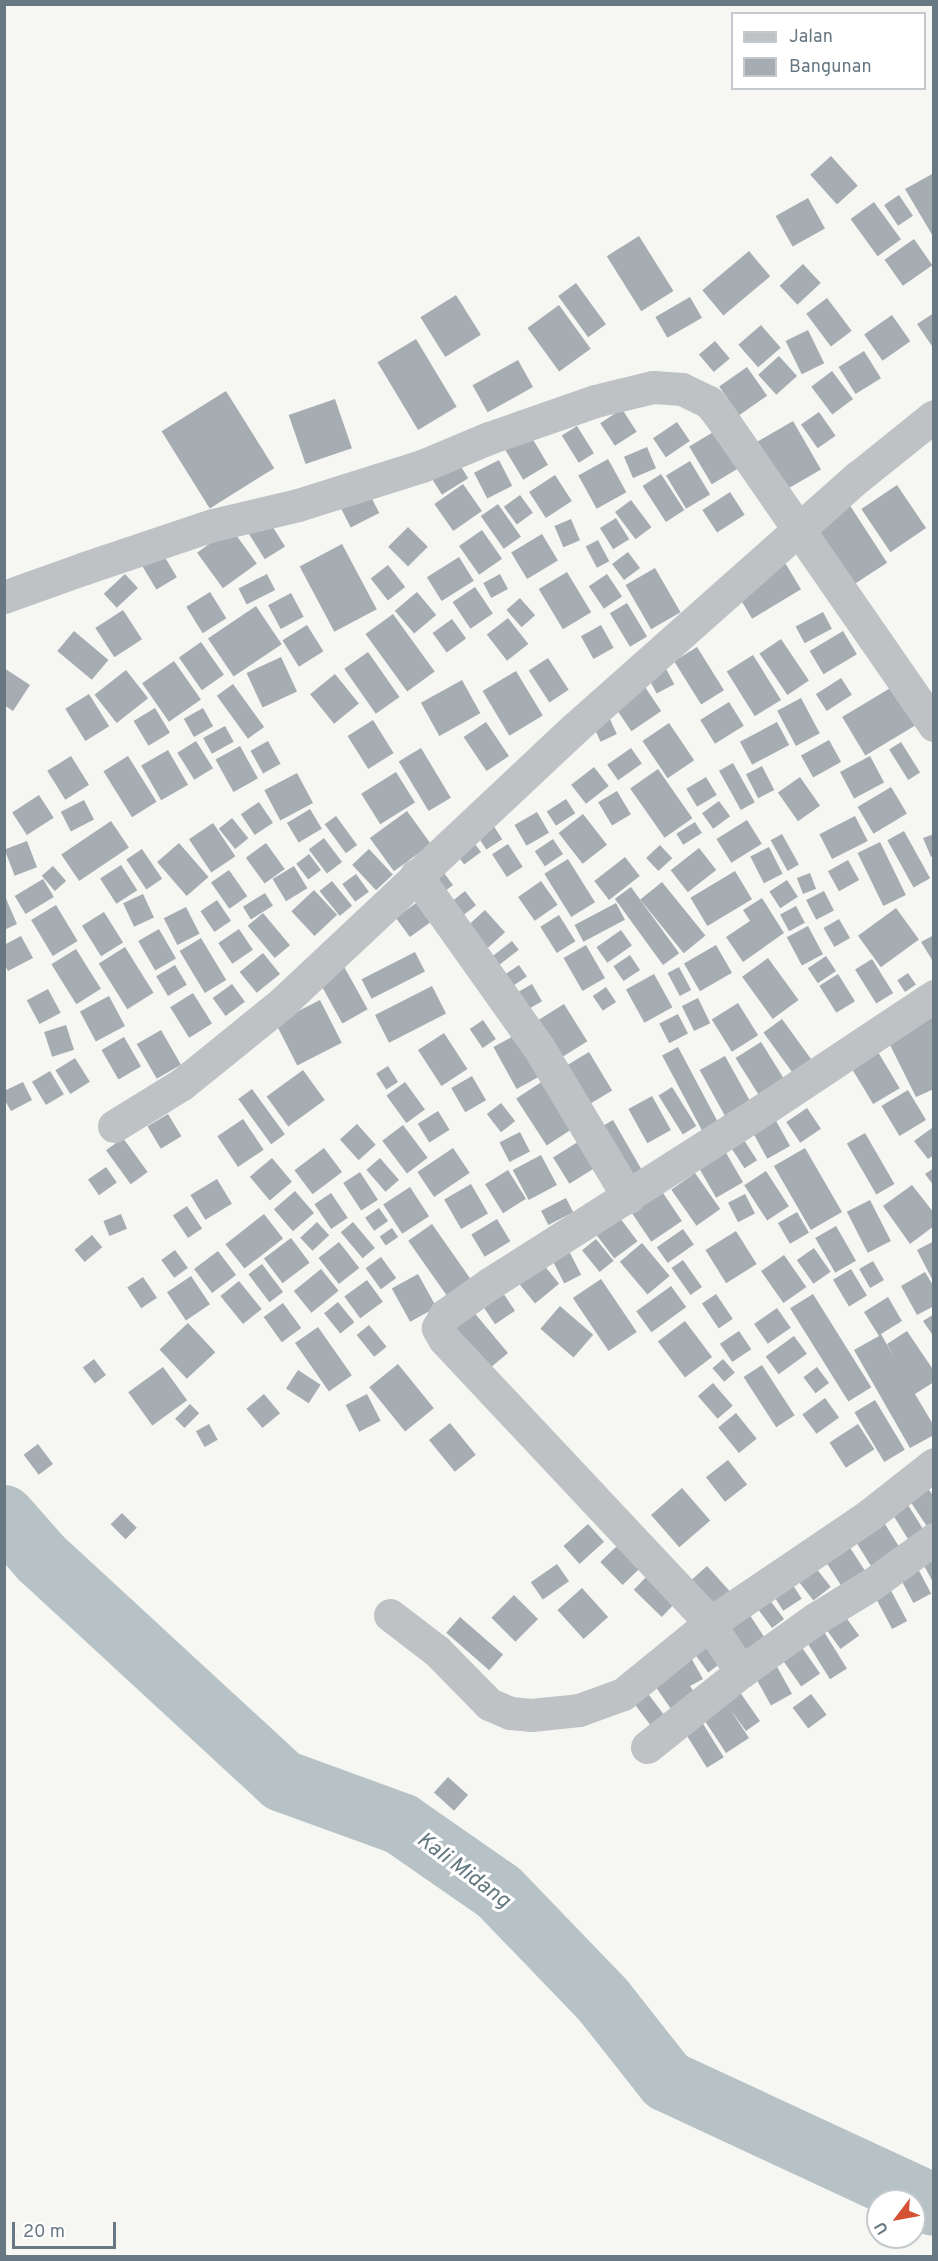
<!DOCTYPE html>
<style>
body{margin:0}
#map{position:relative;width:938px;height:2261px;overflow:hidden;background:#f6f6f3;font-family:Overpass,sans-serif}
div>[style]{position:absolute}
[style*='--x']{left:calc(var(--x)*1px);top:calc(var(--y)*1px);width:calc(var(--w)*1px);rotate:calc(var(--a)*1deg)}
.river>*{height:62px;margin:-31px;padding:0 31px;transform-origin:31px;border-radius:31px;background:#b6c2c5}
.building>*{inset:0;background:#a6adb2;transform-origin:0 0}
.minor>*{height:33px;margin:-16.5px;padding:0 16.5px;transform-origin:16.5px;border-radius:16.5px;background:#bec2c5}
span{translate:-50% -50%;white-space:nowrap;text-align:center;line-height:1.15;-webkit-text-stroke:6px #fff;paint-order:stroke}
.water-label{font-size:22px;color:#63787f;font-style:italic}
.frame{position:absolute;inset:0;border:6px solid #687882;pointer-events:none}
.legend{position:absolute;left:731px;top:12px;width:195px;height:78px;box-sizing:border-box;background:#fff;border:2px solid #c3c9cd;margin:0;padding:8px 10px;list-style:none;font-size:18px;color:#687882}
.legend li{display:flex;align-items:center;gap:12px;height:30px}
.legend b{width:30px;border:2px solid #c3c9cd}
.north{position:absolute;left:866px;top:2189px;width:60px;height:60px;box-sizing:border-box;background:#fff;border:2px solid #c3c9cd;border-radius:50%;rotate:238deg;font-size:16px;font-weight:700;line-height:24px;text-align:center;color:#687882}
.north::after{content:'';display:block;margin:auto;width:21px;height:27px;background:#d55235;clip-path:polygon(50% 0,100% 100%,50% 72%,0 100%)}
.scale{position:absolute;left:12px;top:2222px;width:104px;height:27px;box-sizing:border-box;border:3px solid #687882;border-top:0;padding-left:8px;font-size:18px;line-height:21px;white-space:nowrap;color:#687882;-webkit-text-stroke:4px #fff;paint-order:stroke}
</style>
<div id="map">
<div class="river">
<i style="--x:4;--y:1516;--w:56;--a:48.6"></i>
<i style="--x:41;--y:1558;--w:329;--a:42.7"></i>
<i style="--x:283;--y:1781;--w:126;--a:20"></i>
<i style="--x:401;--y:1824;--w:119;--a:34.8"></i>
<i style="--x:499;--y:1892;--w:150;--a:46.1"></i>
<i style="--x:603;--y:2000;--w:103;--a:51.7"></i>
<i style="--x:667;--y:2081;--w:294;--a:24.9"></i>
</div>
<div class="building">
<i style="left:831px;top:156px;width:40px;height:28px;rotate:48deg"></i>
<i style="clip-path:polygon(934px 173px,934px 238px,905px 189px)"></i>
<i style="left:899px;top:195px;width:25px;height:18px;rotate:56deg"></i>
<i style="left:808px;top:198px;width:35px;height:37px;rotate:61deg"></i>
<i style="left:874px;top:202px;width:46px;height:29px;rotate:54deg"></i>
<i style="left:639px;top:236px;width:65px;height:38px;rotate:58deg"></i>
<i style="left:914px;top:239px;width:32px;height:36px;rotate:55deg"></i>
<i style="left:749px;top:251px;width:33px;height:61px;rotate:50deg"></i>
<i style="left:803px;top:264px;width:26px;height:32px;rotate:47deg"></i>
<i style="left:576px;top:283px;width:51px;height:22px;rotate:54deg"></i>
<i style="left:456px;top:295px;width:47px;height:42px;rotate:58deg"></i>
<i style="left:690px;top:297px;width:24px;height:40px;rotate:60deg"></i>
<i style="left:827px;top:298px;width:41px;height:26px;rotate:53deg"></i>
<i style="left:559px;top:305px;width:54px;height:39px;rotate:54deg"></i>
<i style="clip-path:polygon(934px 313px,934px 349px,917px 324px)"></i>
<i style="left:892px;top:315px;width:32px;height:34px;rotate:55deg"></i>
<i style="left:761px;top:325px;width:30px;height:30px;rotate:49deg"></i>
<i style="left:808px;top:330px;width:37px;height:25px;rotate:64deg"></i>
<i style="left:416px;top:339px;width:79px;height:45px;rotate:59deg"></i>
<i style="left:715px;top:341px;width:23px;height:21px;rotate:50deg"></i>
<i style="left:864px;top:351px;width:32px;height:30px;rotate:58deg"></i>
<i style="left:779px;top:356px;width:27px;height:28px;rotate:48deg"></i>
<i style="left:518px;top:360px;width:31px;height:52px;rotate:61deg"></i>
<i style="left:747px;top:367px;width:35px;height:34px;rotate:55deg"></i>
<i style="left:832px;top:371px;width:35px;height:26px;rotate:53deg"></i>
<i style="left:226px;top:391px;width:91px;height:76px;rotate:58deg"></i>
<i style="left:335px;top:399px;width:52px;height:49px;rotate:71deg"></i>
<i style="left:622px;top:409px;width:27px;height:26px;rotate:57deg"></i>
<i style="left:819px;top:412px;width:29px;height:22px;rotate:55deg"></i>
<i style="left:793px;top:421px;width:56px;height:44px;rotate:60deg"></i>
<i style="left:677px;top:422px;width:23px;height:29px;rotate:56deg"></i>
<i style="left:577px;top:426px;width:32px;height:18px;rotate:58deg"></i>
<i style="left:720px;top:428px;width:44px;height:36px;rotate:59deg"></i>
<i style="left:529px;top:433px;width:37px;height:29px;rotate:59deg"></i>
<i style="left:647px;top:447px;width:23px;height:25px;rotate:67deg"></i>
<i style="left:455px;top:457px;width:25px;height:31px;rotate:58deg"></i>
<i style="left:608px;top:459px;width:38px;height:34px;rotate:61deg"></i>
<i style="left:499px;top:460px;width:29px;height:28px;rotate:63deg"></i>
<i style="left:690px;top:461px;width:39px;height:28px;rotate:59deg"></i>
<i style="left:661px;top:474px;width:43px;height:22px;rotate:57deg"></i>
<i style="left:555px;top:475px;width:31px;height:31px;rotate:57deg"></i>
<i style="left:463px;top:484px;width:33px;height:35px;rotate:55deg"></i>
<i style="left:897px;top:485px;width:52px;height:43px;rotate:56deg"></i>
<i style="left:367px;top:489px;width:27px;height:32px;rotate:63deg"></i>
<i style="left:730px;top:492px;width:27px;height:33px;rotate:57deg"></i>
<i style="left:520px;top:495px;width:22px;height:20px;rotate:54deg"></i>
<i style="left:631px;top:500px;width:34px;height:20px;rotate:53deg"></i>
<i style="left:498px;top:504px;width:40px;height:21px;rotate:55deg"></i>
<i style="left:849px;top:504px;width:70px;height:49px;rotate:57deg"></i>
<i style="left:266px;top:516px;width:36px;height:24px;rotate:58deg"></i>
<i style="left:616px;top:518px;width:25px;height:19px;rotate:58deg"></i>
<i style="left:571px;top:519px;width:23px;height:18px;rotate:67deg"></i>
<i style="left:408px;top:527px;width:28px;height:28px;rotate:45deg"></i>
<i style="left:231px;top:528px;width:44px;height:42px;rotate:54deg"></i>
<i style="left:482px;top:530px;width:35px;height:28px;rotate:55deg"></i>
<i style="left:542px;top:534px;width:31px;height:36px;rotate:59deg"></i>
<i style="left:598px;top:540px;width:24px;height:14px;rotate:62deg"></i>
<i style="left:342px;top:544px;width:74px;height:48px;rotate:62deg"></i>
<i style="left:628px;top:552px;width:20px;height:20px;rotate:53deg"></i>
<i style="left:163px;top:554px;width:27px;height:24px;rotate:59deg"></i>
<i style="left:459px;top:557px;width:28px;height:38px;rotate:58deg"></i>
<i style="left:784px;top:561px;width:33px;height:57px;rotate:59deg"></i>
<i style="left:388px;top:565px;width:28px;height:22px;rotate:52deg"></i>
<i style="left:655px;top:568px;width:51px;height:34px;rotate:60deg"></i>
<i style="left:567px;top:572px;width:47px;height:33px;rotate:59deg"></i>
<i style="left:125px;top:574px;width:19px;height:29px;rotate:47deg"></i>
<i style="left:267px;top:574px;width:18px;height:32px;rotate:63deg"></i>
<i style="left:500px;top:574px;width:17px;height:19px;rotate:62deg"></i>
<i style="left:607px;top:574px;width:27px;height:22px;rotate:56deg"></i>
<i style="left:475px;top:587px;width:32px;height:27px;rotate:56deg"></i>
<i style="left:210px;top:592px;width:31px;height:28px;rotate:58deg"></i>
<i style="left:417px;top:592px;width:30px;height:29px;rotate:50deg"></i>
<i style="left:291px;top:593px;width:27px;height:26px;rotate:62deg"></i>
<i style="left:520px;top:598px;width:23px;height:18px;rotate:49deg"></i>
<i style="left:627px;top:603px;width:39px;height:20px;rotate:59deg"></i>
<i style="left:256px;top:606px;width:46px;height:58px;rotate:56deg"></i>
<i style="left:123px;top:610px;width:35px;height:33px;rotate:57deg"></i>
<i style="left:823px;top:612px;width:19px;height:31px;rotate:62deg"></i>
<i style="left:393px;top:614px;width:71px;height:34px;rotate:54deg"></i>
<i style="left:508px;top:618px;width:33px;height:27px;rotate:52deg"></i>
<i style="left:452px;top:619px;width:24px;height:24px;rotate:54deg"></i>
<i style="left:307px;top:625px;width:31px;height:29px;rotate:58deg"></i>
<i style="left:601px;top:625px;width:26px;height:23px;rotate:61deg"></i>
<i style="left:74px;top:631px;width:45px;height:26px;rotate:40deg"></i>
<i style="left:843px;top:631px;width:27px;height:39px;rotate:59deg"></i>
<i style="left:781px;top:639px;width:50px;height:26px;rotate:56deg"></i>
<i style="left:201px;top:642px;width:40px;height:27px;rotate:55deg"></i>
<i style="left:697px;top:647px;width:51px;height:27px;rotate:58deg"></i>
<i style="left:368px;top:652px;width:55px;height:29px;rotate:55deg"></i>
<i style="left:753px;top:655px;width:53px;height:31px;rotate:58deg"></i>
<i style="left:281px;top:657px;width:38px;height:38px;rotate:65deg"></i>
<i style="left:548px;top:658px;width:38px;height:23px;rotate:57deg"></i>
<i style="left:174px;top:661px;width:47px;height:39px;rotate:55deg"></i>
<i style="left:663px;top:663px;width:24px;height:20px;rotate:62deg"></i>
<i style="clip-path:polygon(4px 668px,30px 685px,13px 711px,4px 705px)"></i>
<i style="left:126px;top:670px;width:36px;height:40px;rotate:52deg"></i>
<i style="left:516px;top:671px;width:52px;height:39px;rotate:59deg"></i>
<i style="left:335px;top:674px;width:38px;height:32px;rotate:51deg"></i>
<i style="left:841px;top:678px;width:20px;height:30px;rotate:57deg"></i>
<i style="left:462px;top:680px;width:38px;height:47px;rotate:61deg"></i>
<i style="left:233px;top:684px;width:53px;height:20px;rotate:54deg"></i>
<i style="left:897px;top:684px;width:45px;height:64px;rotate:59deg"></i>
<i style="left:645px;top:687px;width:29px;height:36px;rotate:56deg"></i>
<i style="left:89px;top:694px;width:38px;height:28px;rotate:58deg"></i>
<i style="left:801px;top:698px;width:40px;height:27px;rotate:62deg"></i>
<i style="left:729px;top:702px;width:28px;height:34px;rotate:58deg"></i>
<i style="left:155px;top:708px;width:29px;height:25px;rotate:59deg"></i>
<i style="left:203px;top:708px;width:21px;height:22px;rotate:61deg"></i>
<i style="left:608px;top:715px;width:21px;height:18px;rotate:65deg"></i>
<i style="left:373px;top:720px;width:39px;height:30px;rotate:58deg"></i>
<i style="left:486px;top:722px;width:41px;height:27px;rotate:56deg"></i>
<i style="left:777px;top:722px;width:26px;height:42px;rotate:62deg"></i>
<i style="left:669px;top:723px;width:45px;height:32px;rotate:56deg"></i>
<i style="left:225px;top:726px;width:18px;height:25px;rotate:61deg"></i>
<i style="left:829px;top:740px;width:25px;height:32px;rotate:61deg"></i>
<i style="left:196px;top:741px;width:32px;height:22px;rotate:58deg"></i>
<i style="left:268px;top:741px;width:26px;height:20px;rotate:61deg"></i>
<i style="left:901px;top:742px;width:36px;height:14px;rotate:58deg"></i>
<i style="left:240px;top:746px;width:37px;height:28px;rotate:61deg"></i>
<i style="left:421px;top:748px;width:58px;height:26px;rotate:59deg"></i>
<i style="left:631px;top:748px;width:19px;height:29px;rotate:55deg"></i>
<i style="left:168px;top:750px;width:40px;height:31px;rotate:60deg"></i>
<i style="left:71px;top:756px;width:34px;height:28px;rotate:58deg"></i>
<i style="left:128px;top:756px;width:54px;height:29px;rotate:58deg"></i>
<i style="left:870px;top:756px;width:30px;height:34px;rotate:62deg"></i>
<i style="left:733px;top:763px;width:45px;height:16px;rotate:61deg"></i>
<i style="left:762px;top:766px;width:27px;height:18px;rotate:63deg"></i>
<i style="left:594px;top:767px;width:24px;height:29px;rotate:52deg"></i>
<i style="left:658px;top:769px;width:60px;height:34px;rotate:55deg"></i>
<i style="left:396px;top:772px;width:36px;height:41px;rotate:58deg"></i>
<i style="left:297px;top:773px;width:34px;height:37px;rotate:62deg"></i>
<i style="left:706px;top:777px;width:21px;height:23px;rotate:59deg"></i>
<i style="left:800px;top:777px;width:35px;height:27px;rotate:55deg"></i>
<i style="left:891px;top:787px;width:31px;height:39px;rotate:59deg"></i>
<i style="left:617px;top:791px;width:27px;height:22px;rotate:59deg"></i>
<i style="left:39px;top:795px;width:27px;height:32px;rotate:57deg"></i>
<i style="left:566px;top:799px;width:17px;height:23px;rotate:57deg"></i>
<i style="left:84px;top:800px;width:22px;height:26px;rotate:63deg"></i>
<i style="left:719px;top:801px;width:19px;height:21px;rotate:54deg"></i>
<i style="left:259px;top:802px;width:25px;height:22px;rotate:56deg"></i>
<i style="left:310px;top:809px;width:23px;height:27px;rotate:59deg"></i>
<i style="left:407px;top:811px;width:41px;height:46px;rotate:54deg"></i>
<i style="left:537px;top:812px;width:24px;height:26px;rotate:60deg"></i>
<i style="left:583px;top:814px;width:39px;height:31px;rotate:52deg"></i>
<i style="left:336px;top:816px;width:36px;height:14px;rotate:54deg"></i>
<i style="left:855px;top:816px;width:28px;height:40px;rotate:63deg"></i>
<i style="left:232px;top:818px;width:26px;height:17px;rotate:51deg"></i>
<i style="left:747px;top:820px;width:28px;height:36px;rotate:58deg"></i>
<i style="left:111px;top:821px;width:32px;height:60px;rotate:56deg"></i>
<i style="left:695px;top:822px;width:13px;height:22px;rotate:58deg"></i>
<i style="left:213px;top:823px;width:40px;height:29px;rotate:56deg"></i>
<i style="left:493px;top:825px;width:17px;height:19px;rotate:57deg"></i>
<i style="left:904px;top:831px;width:54px;height:19px;rotate:61deg"></i>
<i style="left:782px;top:834px;width:35px;height:13px;rotate:61deg"></i>
<i style="clip-path:polygon(934px 834px,934px 856px,931px 857px,923px 838px)"></i>
<i style="left:324px;top:838px;width:30px;height:19px;rotate:53deg"></i>
<i style="left:553px;top:839px;width:18px;height:22px;rotate:56deg"></i>
<i style="left:472px;top:840px;width:15px;height:21px;rotate:53deg"></i>
<i style="left:27px;top:841px;width:28px;height:24px;rotate:69deg"></i>
<i style="left:880px;top:842px;width:59px;height:25px;rotate:64deg"></i>
<i style="left:179px;top:843px;width:45px;height:29px;rotate:49deg"></i>
<i style="left:266px;top:843px;width:32px;height:25px;rotate:54deg"></i>
<i style="left:508px;top:844px;width:27px;height:19px;rotate:57deg"></i>
<i style="left:660px;top:845px;width:18px;height:19px;rotate:47deg"></i>
<i style="left:769px;top:847px;width:30px;height:21px;rotate:63deg"></i>
<i style="left:699px;top:848px;width:28px;height:36px;rotate:52deg"></i>
<i style="left:142px;top:849px;width:36px;height:19px;rotate:56deg"></i>
<i style="left:369px;top:849px;width:35px;height:23px;rotate:47deg"></i>
<i style="left:309px;top:854px;width:20px;height:16px;rotate:53deg"></i>
<i style="left:625px;top:857px;width:24px;height:39px;rotate:52deg"></i>
<i style="left:568px;top:859px;width:51px;height:28px;rotate:58deg"></i>
<i style="left:848px;top:860px;width:23px;height:23px;rotate:61deg"></i>
<i style="left:121px;top:865px;width:30px;height:25px;rotate:57deg"></i>
<i style="left:53px;top:866px;width:20px;height:15px;rotate:49deg"></i>
<i style="left:294px;top:866px;width:26px;height:25px;rotate:59deg"></i>
<i style="left:441px;top:869px;width:20px;height:18px;rotate:53deg"></i>
<i style="left:229px;top:870px;width:32px;height:22px;rotate:55deg"></i>
<i style="left:735px;top:871px;width:33px;height:52px;rotate:59deg"></i>
<i style="left:810px;top:873px;width:17px;height:14px;rotate:69deg"></i>
<i style="left:356px;top:874px;width:22px;height:17px;rotate:54deg"></i>
<i style="left:43px;top:879px;width:21px;height:33px;rotate:59deg"></i>
<i style="left:787px;top:880px;width:20px;height:21px;rotate:57deg"></i>
<i style="left:332px;top:881px;width:32px;height:16px;rotate:51deg"></i>
<i style="left:541px;top:881px;width:29px;height:28px;rotate:55deg"></i>
<i style="left:662px;top:882px;width:69px;height:28px;rotate:51deg"></i>
<i style="left:631px;top:887px;width:82px;height:20px;rotate:54deg"></i>
<i style="left:314px;top:890px;width:34px;height:31px;rotate:47deg"></i>
<i style="left:465px;top:891px;width:18px;height:23px;rotate:52deg"></i>
<i style="left:824px;top:891px;width:22px;height:20px;rotate:63deg"></i>
<i style="left:265px;top:893px;width:15px;height:26px;rotate:58deg"></i>
<i style="clip-path:polygon(4px 894px,17px 924px,4px 930px)"></i>
<i style="left:143px;top:894px;width:26px;height:22px;rotate:65deg"></i>
<i style="clip-path:polygon(762px 898px,784px 933px,743px 962px,726px 937px,750px 921px,743px 910px)"></i>
<i style="left:217px;top:900px;width:25px;height:20px;rotate:56deg"></i>
<i style="left:416px;top:903px;width:24px;height:25px;rotate:54deg"></i>
<i style="left:616px;top:903px;width:19px;height:47px;rotate:62deg"></i>
<i style="left:56px;top:905px;width:42px;height:29px;rotate:59deg"></i>
<i style="left:796px;top:906px;width:19px;height:18px;rotate:62deg"></i>
<i style="left:186px;top:907px;width:30px;height:25px;rotate:63deg"></i>
<i style="left:896px;top:908px;width:39px;height:47px;rotate:54deg"></i>
<i style="left:485px;top:910px;width:30px;height:23px;rotate:48deg"></i>
<i style="left:104px;top:912px;width:36px;height:26px;rotate:58deg"></i>
<i style="left:263px;top:913px;width:42px;height:20px;rotate:50deg"></i>
<i style="left:559px;top:915px;width:31px;height:22px;rotate:58deg"></i>
<i style="left:839px;top:919px;width:22px;height:18px;rotate:60deg"></i>
<i style="left:808px;top:926px;width:32px;height:24px;rotate:62deg"></i>
<i style="left:159px;top:929px;width:34px;height:24px;rotate:60deg"></i>
<i style="left:239px;top:929px;width:25px;height:25px;rotate:56deg"></i>
<i style="left:621px;top:930px;width:19px;height:30px;rotate:55deg"></i>
<i style="clip-path:polygon(934px 935px,934px 963px,921px 942px)"></i>
<i style="clip-path:polygon(21px 936px,33px 958px,8px 971px,4px 964px,4px 945px)"></i>
<i style="left:201px;top:938px;width:49px;height:25px;rotate:59deg"></i>
<i style="left:512px;top:941px;width:11px;height:24px;rotate:52deg"></i>
<i style="left:586px;top:945px;width:38px;height:26px;rotate:60deg"></i>
<i style="left:716px;top:945px;width:32px;height:37px;rotate:60deg"></i>
<i style="left:125px;top:947px;width:54px;height:31px;rotate:58deg"></i>
<i style="left:76px;top:949px;width:47px;height:29px;rotate:58deg"></i>
<i style="left:415px;top:952px;width:22px;height:60px;rotate:63deg"></i>
<i style="left:263px;top:953px;width:27px;height:30px;rotate:51deg"></i>
<i style="left:630px;top:955px;width:18px;height:20px;rotate:56deg"></i>
<i style="left:826px;top:956px;width:18px;height:22px;rotate:56deg"></i>
<i style="left:768px;top:958px;width:52px;height:32px;rotate:54deg"></i>
<i style="left:872px;top:959px;width:40px;height:20px;rotate:58deg"></i>
<i style="left:342px;top:963px;width:53px;height:29px;rotate:61deg"></i>
<i style="left:175px;top:965px;width:23px;height:22px;rotate:59deg"></i>
<i style="left:519px;top:965px;width:14px;height:17px;rotate:56deg"></i>
<i style="left:679px;top:967px;width:26px;height:13px;rotate:62deg"></i>
<i style="left:908px;top:973px;width:14px;height:13px;rotate:56deg"></i>
<i style="left:654px;top:974px;width:38px;height:32px;rotate:61deg"></i>
<i style="left:838px;top:974px;width:32px;height:22px;rotate:58deg"></i>
<i style="left:232px;top:984px;width:22px;height:24px;rotate:54deg"></i>
<i style="left:532px;top:984px;width:20px;height:21px;rotate:60deg"></i>
<i style="left:432px;top:986px;width:31px;height:64px;rotate:63deg"></i>
<i style="left:606px;top:987px;width:18px;height:16px;rotate:56deg"></i>
<i style="left:48px;top:989px;width:27px;height:24px;rotate:62deg"></i>
<i style="left:193px;top:993px;width:36px;height:27px;rotate:58deg"></i>
<i style="left:109px;top:996px;width:34px;height:33px;rotate:62deg"></i>
<i style="left:698px;top:998px;width:28px;height:18px;rotate:64deg"></i>
<i style="left:320px;top:1000px;width:48px;height:50px;rotate:63deg"></i>
<i style="left:738px;top:1003px;width:38px;height:31px;rotate:58deg"></i>
<i style="left:564px;top:1004px;width:44px;height:39px;rotate:58deg"></i>
<i style="clip-path:polygon(934px 1008px,934px 1089px,916px 1097px,884px 1033px)"></i>
<i style="left:678px;top:1014px;width:22px;height:21px;rotate:63deg"></i>
<i style="left:782px;top:1019px;width:54px;height:23px;rotate:54deg"></i>
<i style="left:483px;top:1020px;width:23px;height:16px;rotate:56deg"></i>
<i style="left:66px;top:1025px;width:26px;height:23px;rotate:72deg"></i>
<i style="left:161px;top:1030px;width:40px;height:28px;rotate:60deg"></i>
<i style="left:444px;top:1033px;width:43px;height:31px;rotate:57deg"></i>
<i style="left:517px;top:1034px;width:48px;height:27px;rotate:61deg"></i>
<i style="left:124px;top:1037px;width:34px;height:26px;rotate:60deg"></i>
<i style="left:761px;top:1042px;width:45px;height:30px;rotate:58deg"></i>
<i style="left:678px;top:1047px;width:94px;height:18px;rotate:62deg"></i>
<i style="left:875px;top:1047px;width:48px;height:31px;rotate:59deg"></i>
<i style="left:589px;top:1052px;width:45px;height:29px;rotate:59deg"></i>
<i style="left:725px;top:1056px;width:53px;height:29px;rotate:61deg"></i>
<i style="left:75px;top:1058px;width:28px;height:23px;rotate:58deg"></i>
<i style="left:388px;top:1066px;width:19px;height:14px;rotate:58deg"></i>
<i style="left:303px;top:1070px;width:37px;height:45px;rotate:54deg"></i>
<i style="left:50px;top:1071px;width:27px;height:21px;rotate:59deg"></i>
<i style="left:472px;top:1076px;width:28px;height:24px;rotate:60deg"></i>
<i style="left:543px;top:1081px;width:56px;height:32px;rotate:57deg"></i>
<i style="clip-path:polygon(23px 1082px,32px 1100px,11px 1111px,4px 1099px,4px 1091px)"></i>
<i style="left:405px;top:1082px;width:34px;height:23px;rotate:54deg"></i>
<i style="left:672px;top:1087px;width:46px;height:16px;rotate:58deg"></i>
<i style="left:252px;top:1089px;width:56px;height:17px;rotate:54deg"></i>
<i style="left:908px;top:1090px;width:35px;height:31px;rotate:59deg"></i>
<i style="left:652px;top:1096px;width:39px;height:27px;rotate:61deg"></i>
<i style="left:501px;top:1103px;width:23px;height:18px;rotate:52deg"></i>
<i style="left:807px;top:1108px;width:25px;height:25px;rotate:56deg"></i>
<i style="left:438px;top:1111px;width:22px;height:24px;rotate:58deg"></i>
<i style="left:168px;top:1114px;width:26px;height:24px;rotate:59deg"></i>
<i style="left:243px;top:1119px;width:37px;height:31px;rotate:56deg"></i>
<i style="left:775px;top:1119px;width:31px;height:26px;rotate:61deg"></i>
<i style="left:613px;top:1120px;width:64px;height:21px;rotate:60deg"></i>
<i style="left:357px;top:1124px;width:28px;height:23px;rotate:48deg"></i>
<i style="left:403px;top:1125px;width:41px;height:26px;rotate:53deg"></i>
<i style="clip-path:polygon(932px 1128px,934px 1155px,928px 1159px,914px 1141px)"></i>
<i style="left:520px;top:1132px;width:22px;height:23px;rotate:63deg"></i>
<i style="left:865px;top:1133px;width:59px;height:21px;rotate:60deg"></i>
<i style="left:123px;top:1138px;width:42px;height:21px;rotate:54deg"></i>
<i style="left:581px;top:1140px;width:31px;height:33px;rotate:58deg"></i>
<i style="left:744px;top:1140px;width:24px;height:15px;rotate:57deg"></i>
<i style="left:324px;top:1148px;width:30px;height:37px;rotate:53deg"></i>
<i style="left:453px;top:1148px;width:30px;height:43px;rotate:56deg"></i>
<i style="left:805px;top:1148px;width:74px;height:36px;rotate:60deg"></i>
<i style="left:725px;top:1151px;width:36px;height:31px;rotate:60deg"></i>
<i style="left:541px;top:1155px;width:34px;height:32px;rotate:62deg"></i>
<i style="left:272px;top:1158px;width:31px;height:29px;rotate:50deg"></i>
<i style="left:380px;top:1158px;width:29px;height:18px;rotate:49deg"></i>
<i style="left:106px;top:1167px;width:19px;height:22px;rotate:55deg"></i>
<i style="clip-path:polygon(934px 1168px,934px 1186px,925px 1174px)"></i>
<i style="left:508px;top:1170px;width:34px;height:27px;rotate:58deg"></i>
<i style="left:766px;top:1171px;width:42px;height:26px;rotate:57deg"></i>
<i style="left:360px;top:1172px;width:33px;height:20px;rotate:57deg"></i>
<i style="left:695px;top:1173px;width:44px;height:29px;rotate:55deg"></i>
<i style="left:217px;top:1179px;width:29px;height:31px;rotate:59deg"></i>
<i style="left:471px;top:1184px;width:34px;height:31px;rotate:60deg"></i>
<i style="clip-path:polygon(912px 1185px,934px 1213px,934px 1226px,910px 1244px,883px 1206px)"></i>
<i style="left:410px;top:1187px;width:35px;height:32px;rotate:57deg"></i>
<i style="left:659px;top:1187px;width:41px;height:37px;rotate:56deg"></i>
<i style="left:295px;top:1191px;width:29px;height:28px;rotate:49deg"></i>
<i style="left:331px;top:1193px;width:30px;height:20px;rotate:56deg"></i>
<i style="left:745px;top:1194px;width:22px;height:19px;rotate:63deg"></i>
<i style="left:566px;top:1198px;width:16px;height:28px;rotate:63deg"></i>
<i style="left:870px;top:1200px;width:46px;height:26px;rotate:63deg"></i>
<i style="left:187px;top:1206px;width:27px;height:17px;rotate:56deg"></i>
<i style="left:379px;top:1208px;width:16px;height:17px;rotate:55deg"></i>
<i style="left:797px;top:1212px;width:24px;height:22px;rotate:60deg"></i>
<i style="left:121px;top:1214px;width:16px;height:19px;rotate:68deg"></i>
<i style="left:264px;top:1214px;width:31px;height:49px;rotate:52deg"></i>
<i style="left:617px;top:1214px;width:34px;height:29px;rotate:53deg"></i>
<i style="left:497px;top:1219px;width:26px;height:30px;rotate:59deg"></i>
<i style="left:317px;top:1222px;width:18px;height:23px;rotate:47deg"></i>
<i style="left:353px;top:1222px;width:34px;height:16px;rotate:50deg"></i>
<i style="left:432px;top:1224px;width:72px;height:29px;rotate:55deg"></i>
<i style="left:836px;top:1226px;width:40px;height:24px;rotate:60deg"></i>
<i style="left:392px;top:1228px;width:11px;height:15px;rotate:56deg"></i>
<i style="left:683px;top:1229px;width:19px;height:32px;rotate:55deg"></i>
<i style="left:736px;top:1231px;width:39px;height:36px;rotate:58deg"></i>
<i style="left:92px;top:1235px;width:16px;height:23px;rotate:50deg"></i>
<i style="left:291px;top:1238px;width:31px;height:34px;rotate:53deg"></i>
<i style="left:596px;top:1239px;width:28px;height:18px;rotate:51deg"></i>
<i style="clip-path:polygon(934px 1241px,934px 1283px,917px 1250px)"></i>
<i style="left:339px;top:1242px;width:33px;height:26px;rotate:52deg"></i>
<i style="left:642px;top:1243px;width:43px;height:29px;rotate:50deg"></i>
<i style="left:814px;top:1248px;width:29px;height:21px;rotate:55deg"></i>
<i style="left:568px;top:1249px;width:29px;height:19px;rotate:63deg"></i>
<i style="left:175px;top:1250px;width:22px;height:17px;rotate:54deg"></i>
<i style="left:218px;top:1251px;width:30px;height:30px;rotate:53deg"></i>
<i style="left:784px;top:1255px;width:39px;height:28px;rotate:55deg"></i>
<i style="left:381px;top:1257px;width:26px;height:19px;rotate:54deg"></i>
<i style="left:539px;top:1259px;width:32px;height:31px;rotate:51deg"></i>
<i style="left:683px;top:1260px;width:33px;height:14px;rotate:55deg"></i>
<i style="left:873px;top:1261px;width:22px;height:16px;rotate:60deg"></i>
<i style="left:262px;top:1264px;width:35px;height:17px;rotate:53deg"></i>
<i style="left:321px;top:1269px;width:28px;height:35px;rotate:51deg"></i>
<i style="left:851px;top:1269px;width:31px;height:21px;rotate:59deg"></i>
<i style="clip-path:polygon(925px 1272px,934px 1287px,934px 1306px,917px 1315px,901px 1286px)"></i>
<i style="left:418px;top:1274px;width:38px;height:30px;rotate:61deg"></i>
<i style="left:191px;top:1276px;width:34px;height:29px;rotate:56deg"></i>
<i style="left:143px;top:1277px;width:25px;height:19px;rotate:56deg"></i>
<i style="left:601px;top:1279px;width:64px;height:34px;rotate:56deg"></i>
<i style="left:367px;top:1280px;width:27px;height:28px;rotate:54deg"></i>
<i style="left:239px;top:1281px;width:36px;height:24px;rotate:51deg"></i>
<i style="left:671px;top:1286px;width:26px;height:43px;rotate:54deg"></i>
<i style="left:501px;top:1290px;width:25px;height:24px;rotate:56deg"></i>
<i style="left:716px;top:1294px;width:30px;height:17px;rotate:56deg"></i>
<i style="left:813px;top:1294px;width:110px;height:27px;rotate:58deg"></i>
<i style="clip-path:polygon(888px 1297px,902px 1321px,881px 1334px,896px 1361px,887px 1344px,907px 1331px,934px 1371px,934px 1382px,915px 1394px,934px 1426px,934px 1435px,910px 1448px,854px 1350px,879px 1336px,864px 1312px)"></i>
<i style="left:338px;top:1302px;width:26px;height:18px;rotate:51deg"></i>
<i style="left:283px;top:1303px;width:31px;height:24px;rotate:54deg"></i>
<i style="left:560px;top:1306px;width:44px;height:30px;rotate:41deg"></i>
<i style="left:777px;top:1308px;width:24px;height:28px;rotate:55deg"></i>
<i style="left:472px;top:1310px;width:56px;height:31px;rotate:50deg"></i>
<i style="clip-path:polygon(934px 1314px,934px 1337px,923px 1321px)"></i>
<i style="left:685px;top:1321px;width:45px;height:34px;rotate:53deg"></i>
<i style="left:188px;top:1323px;width:40px;height:39px;rotate:47deg"></i>
<i style="left:369px;top:1325px;width:28px;height:16px;rotate:51deg"></i>
<i style="left:318px;top:1327px;width:59px;height:28px;rotate:55deg"></i>
<i style="left:739px;top:1331px;width:22px;height:23px;rotate:56deg"></i>
<i style="left:794px;top:1336px;width:22px;height:35px;rotate:54deg"></i>
<i style="left:94px;top:1359px;width:20px;height:14px;rotate:53deg"></i>
<i style="left:723px;top:1359px;width:18px;height:14px;rotate:49deg"></i>
<i style="left:398px;top:1364px;width:57px;height:37px;rotate:51deg"></i>
<i style="left:762px;top:1365px;width:60px;height:22px;rotate:57deg"></i>
<i style="left:163px;top:1367px;width:41px;height:43px;rotate:54deg"></i>
<i style="left:817px;top:1367px;width:20px;height:17px;rotate:53deg"></i>
<i style="left:298px;top:1370px;width:27px;height:22px;rotate:33deg"></i>
<i style="left:713px;top:1383px;width:30px;height:20px;rotate:49deg"></i>
<i style="left:264px;top:1394px;width:25px;height:23px;rotate:50deg"></i>
<i style="left:367px;top:1394px;width:30px;height:24px;rotate:63deg"></i>
<i style="left:825px;top:1398px;width:24px;height:28px;rotate:54deg"></i>
<i style="left:875px;top:1400px;width:58px;height:24px;rotate:59deg"></i>
<i style="left:190px;top:1404px;width:13px;height:21px;rotate:45deg"></i>
<i style="left:736px;top:1413px;width:33px;height:23px;rotate:51deg"></i>
<i style="left:450px;top:1423px;width:41px;height:27px;rotate:51deg"></i>
<i style="left:209px;top:1424px;width:18px;height:15px;rotate:61deg"></i>
<i style="left:858px;top:1424px;width:30px;height:34px;rotate:57deg"></i>
<i style="left:38px;top:1444px;width:25px;height:18px;rotate:53deg"></i>
<i style="left:728px;top:1460px;width:31px;height:28px;rotate:52deg"></i>
<i style="clip-path:polygon(925px 1484px,934px 1497px,934px 1529px,930px 1531px,906px 1495px)"></i>
<i style="left:682px;top:1488px;width:43px;height:41px;rotate:49deg"></i>
<i style="left:908px;top:1505px;width:40px;height:18px;rotate:58deg"></i>
<i style="left:122px;top:1513px;width:21px;height:16px;rotate:45deg"></i>
<i style="left:883px;top:1521px;width:38px;height:34px;rotate:58deg"></i>
<i style="left:588px;top:1524px;width:24px;height:33px;rotate:48deg"></i>
<i style="left:847px;top:1543px;width:42px;height:28px;rotate:57deg"></i>
<i style="left:619px;top:1544px;width:32px;height:26px;rotate:46deg"></i>
<i style="clip-path:polygon(934px 1556px,934px 1584px,922px 1562px)"></i>
<i style="left:557px;top:1564px;width:21px;height:32px;rotate:55deg"></i>
<i style="left:707px;top:1566px;width:36px;height:28px;rotate:48deg"></i>
<i style="left:917px;top:1567px;width:30px;height:20px;rotate:62deg"></i>
<i style="left:816px;top:1568px;width:24px;height:22px;rotate:52deg"></i>
<i style="left:649px;top:1574px;width:39px;height:22px;rotate:44deg"></i>
<i style="left:787px;top:1576px;width:27px;height:22px;rotate:57deg"></i>
<i style="left:887px;top:1583px;width:43px;height:17px;rotate:62deg"></i>
<i style="left:582px;top:1588px;width:39px;height:33px;rotate:48deg"></i>
<i style="left:514px;top:1595px;width:34px;height:32px;rotate:45deg"></i>
<i style="left:766px;top:1595px;width:30px;height:15px;rotate:53deg"></i>
<i style="left:744px;top:1606px;width:43px;height:31px;rotate:57deg"></i>
<i style="left:845px;top:1616px;width:24px;height:23px;rotate:54deg"></i>
<i style="left:460px;top:1617px;width:57px;height:21px;rotate:41deg"></i>
<i style="left:821px;top:1627px;width:49px;height:20px;rotate:58deg"></i>
<i style="left:706px;top:1632px;width:34px;height:22px;rotate:54deg"></i>
<i style="left:796px;top:1639px;width:42px;height:23px;rotate:55deg"></i>
<i style="clip-path:polygon(690px 1656px,703px 1679px,690px 1686px,695px 1693px,671px 1709px,653px 1683px)"></i>
<i style="left:776px;top:1665px;width:33px;height:24px;rotate:61deg"></i>
<i style="left:643px;top:1687px;width:35px;height:17px;rotate:53deg"></i>
<i style="clip-path:polygon(737px 1688px,760px 1721px,746px 1731px,730px 1709px,749px 1738px,726px 1753px,699px 1712px)"></i>
<i style="left:811px;top:1694px;width:26px;height:23px;rotate:53deg"></i>
<i style="left:700px;top:1719px;width:45px;height:20px;rotate:58deg"></i>
<i style="left:448px;top:1777px;width:27px;height:21px;rotate:42deg"></i>
</div>
<div class="minor">
<i style="--x:4;--y:597;--w:86;--a:-19.7"></i>
<i style="--x:85;--y:568;--w:135;--a:-18.6"></i>
<i style="--x:213;--y:525;--w:87;--a:-13.2"></i>
<i style="--x:298;--y:505;--w:130;--a:-17.5"></i>
<i style="--x:422;--y:466;--w:73;--a:-22.7"></i>
<i style="--x:489;--y:438;--w:112;--a:-19.2"></i>
<i style="--x:595;--y:401;--w:60;--a:-13.6"></i>
<i style="--x:653;--y:387;--w:29;--a:4"></i>
<i style="--x:682;--y:389;--w:30;--a:26"></i>
<i style="--x:709;--y:402;--w:18;--a:52"></i>
<i style="--x:720;--y:416;--w:376;--a:55.3"></i>
<i style="--x:416;--y:875;--w:212;--a:54.6"></i>
<i style="--x:539;--y:1048;--w:174;--a:59.1"></i>
<i style="--x:114;--y:1126;--w:80;--a:-31.7"></i>
<i style="--x:182;--y:1084;--w:129;--a:-39"></i>
<i style="--x:282;--y:1003;--w:403;--a:-43.2"></i>
<i style="--x:576;--y:727;--w:377;--a:-41.6"></i>
<i style="--x:858;--y:477;--w:97;--a:-38.8"></i>
<i style="--x:390;--y:1615;--w:59;--a:37.5"></i>
<i style="--x:437;--y:1651;--w:74;--a:45.5"></i>
<i style="--x:489;--y:1704;--w:23;--a:23"></i>
<i style="--x:510;--y:1713;--w:21;--a:5"></i>
<i style="--x:531;--y:1715;--w:48;--a:-5.9"></i>
<i style="--x:579;--y:1710;--w:47;--a:-20"></i>
<i style="--x:623;--y:1694;--w:112;--a:-39.2"></i>
<i style="--x:710;--y:1623;--w:191;--a:-34.1"></i>
<i style="--x:868;--y:1516;--w:84;--a:-38.2"></i>
<i style="--x:741;--y:1672;--w:66;--a:-123.2"></i>
<i style="--x:705;--y:1617;--w:381;--a:-133.2"></i>
<i style="--x:444;--y:1339;--w:13;--a:-119"></i>
<i style="--x:438;--y:1328;--w:15;--a:-62"></i>
<i style="--x:445;--y:1315;--w:54;--a:-35.2"></i>
<i style="--x:489;--y:1284;--w:333;--a:-32.5"></i>
<i style="--x:770;--y:1105;--w:197;--a:-33.6"></i>
<i style="--x:647;--y:1747;--w:120;--a:-38.6"></i>
<i style="--x:741;--y:1672;--w:91;--a:-35.6"></i>
<i style="--x:815;--y:1619;--w:67;--a:-31.6"></i>
<i style="--x:872;--y:1584;--w:77;--a:-36"></i>
</div>
<div class="water-label">
<span style="left:463px;top:1871px;rotate:37deg">Kali Midang</span>
</div>
<div class="frame"></div>
<ul class="legend">
<li><b style="height:8px;background:#bec2c5"></b>Jalan</li>
<li><b style="height:16px;background:#a6adb2"></b>Bangunan</li>
</ul>
<div class="north">U</div>
<div class="scale">20 m</div>
</div>
